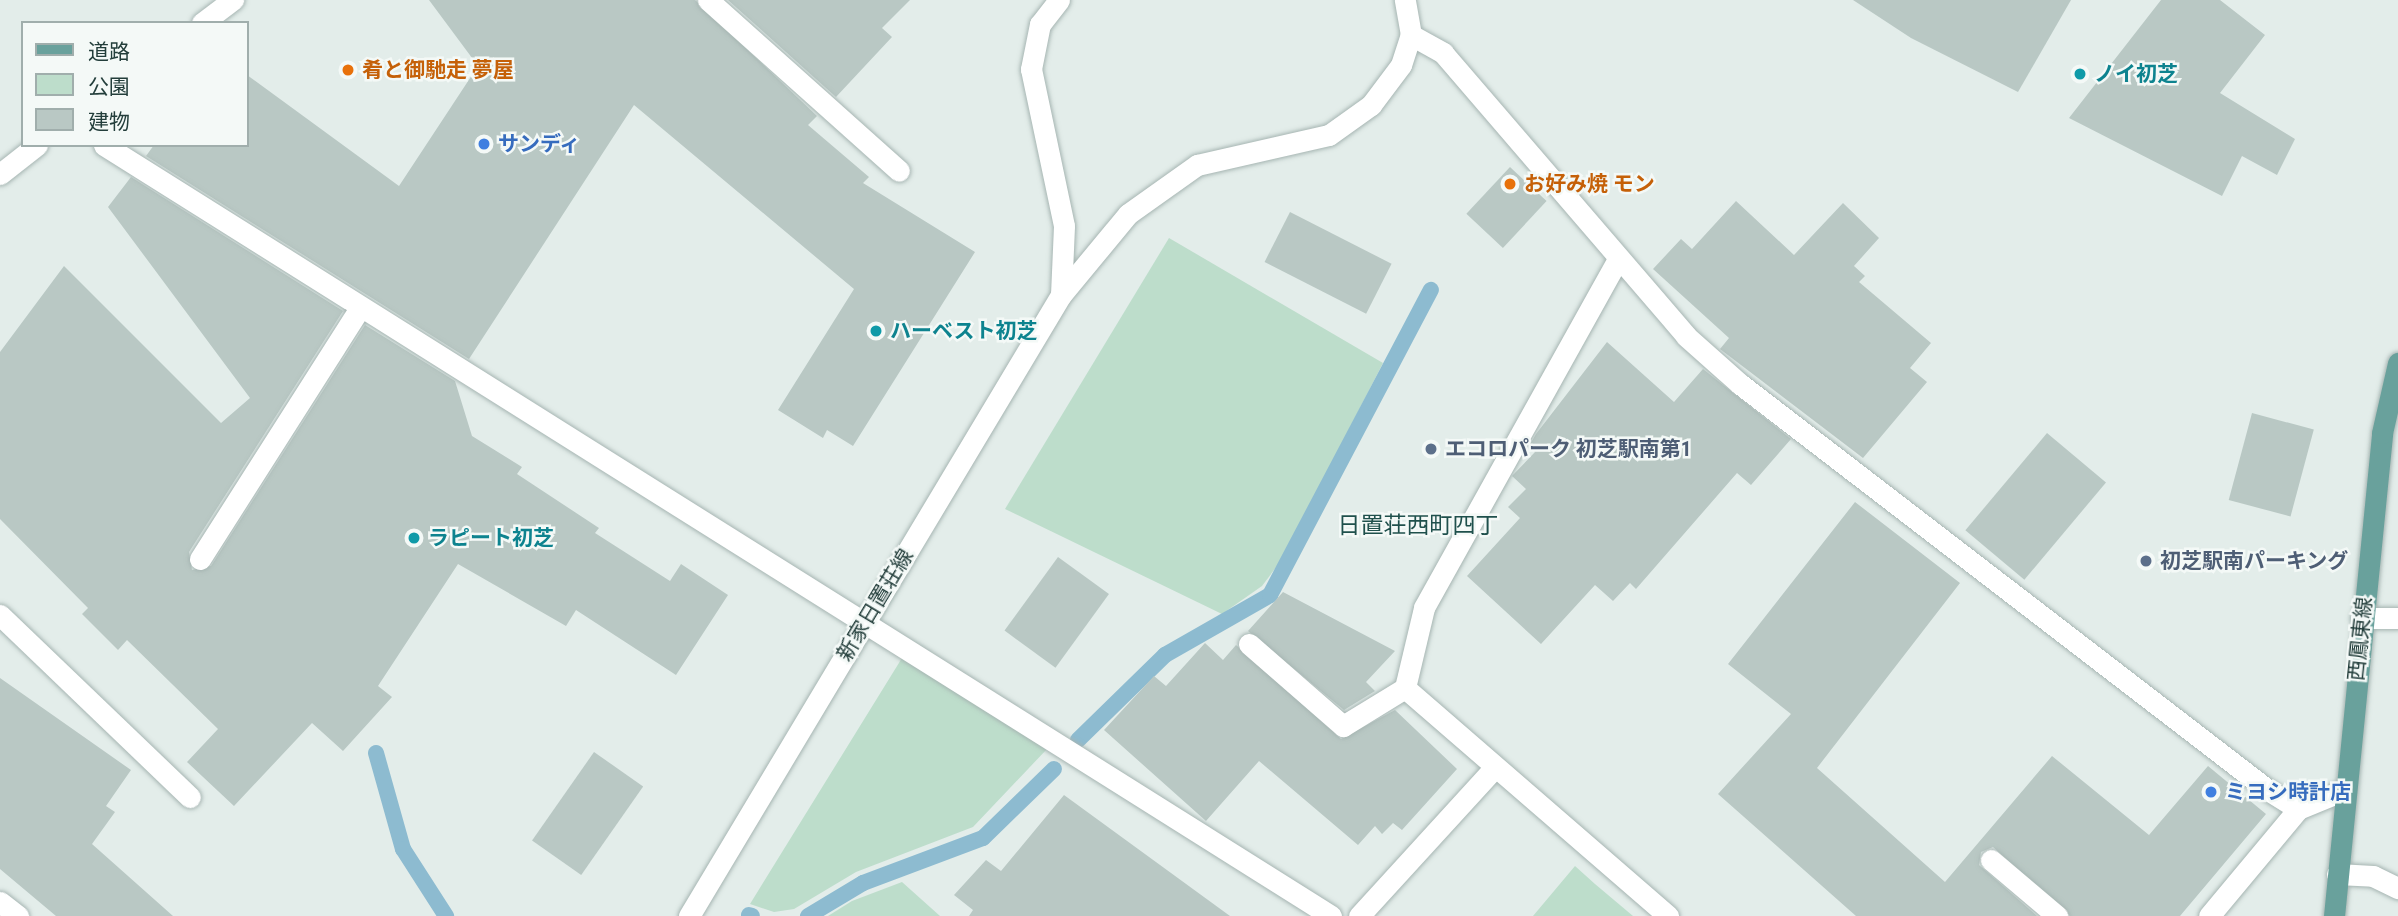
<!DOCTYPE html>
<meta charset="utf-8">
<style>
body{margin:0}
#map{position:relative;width:2398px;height:916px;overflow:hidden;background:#e3edea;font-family:"Roboto Condensed","Noto Sans JP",sans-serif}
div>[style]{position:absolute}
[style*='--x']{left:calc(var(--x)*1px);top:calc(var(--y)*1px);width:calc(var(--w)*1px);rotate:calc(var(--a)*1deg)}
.green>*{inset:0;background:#bdddcb}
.stream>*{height:16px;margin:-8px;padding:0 8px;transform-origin:8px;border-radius:8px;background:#8dbbd0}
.building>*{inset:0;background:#b9c8c4;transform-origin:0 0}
.roads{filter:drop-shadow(0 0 2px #a6b5b2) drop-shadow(0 0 2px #a6b5b2)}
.minor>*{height:21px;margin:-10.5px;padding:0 10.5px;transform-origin:10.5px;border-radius:10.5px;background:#fff}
.major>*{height:21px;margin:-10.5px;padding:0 10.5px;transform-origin:10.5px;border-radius:10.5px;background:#69a19c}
.dots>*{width:19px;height:19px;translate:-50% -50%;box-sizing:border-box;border:4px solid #f4f9f7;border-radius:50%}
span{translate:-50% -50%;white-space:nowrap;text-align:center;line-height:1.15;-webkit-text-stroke:5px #f4f9f7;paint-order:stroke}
.food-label{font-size:21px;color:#c56008;font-weight:700}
.left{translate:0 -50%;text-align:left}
.culture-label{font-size:21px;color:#0d838f;font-weight:700}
.shop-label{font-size:21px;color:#366cbe;font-weight:700}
.service-label{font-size:21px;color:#4e5e75;font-weight:700}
.street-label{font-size:21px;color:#233e3b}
.neighbourhood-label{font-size:23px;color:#1f504c}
.legend{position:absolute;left:21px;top:21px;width:228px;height:126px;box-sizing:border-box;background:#f4f9f7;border:2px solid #a0aeac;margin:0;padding:9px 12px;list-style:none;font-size:21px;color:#233e3b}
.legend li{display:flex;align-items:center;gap:14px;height:35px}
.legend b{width:35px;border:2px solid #a0aeac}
</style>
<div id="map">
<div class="green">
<i style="clip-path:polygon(1169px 238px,1383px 363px,1283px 558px,1262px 586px,1222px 614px,1005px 509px)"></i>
<i style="clip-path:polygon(902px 658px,1047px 749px,973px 827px,856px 872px,794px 909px,774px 912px,750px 904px)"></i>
<i style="clip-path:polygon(1575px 866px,1595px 884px,1633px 916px,1533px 916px)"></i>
<i style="clip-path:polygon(902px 882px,940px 916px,828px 916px,852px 901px)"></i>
</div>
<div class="stream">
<i style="--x:1078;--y:740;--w:122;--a:-44.3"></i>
<i style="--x:1165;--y:655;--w:121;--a:-29.7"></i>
<i style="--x:1270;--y:595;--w:345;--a:-62.2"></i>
<i style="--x:376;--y:753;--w:100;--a:74.3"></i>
<i style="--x:403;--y:849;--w:80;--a:57.3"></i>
<i style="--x:749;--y:915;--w:3;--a:18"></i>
<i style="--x:808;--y:916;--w:64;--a:-31"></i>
<i style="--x:863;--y:883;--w:128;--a:-20.6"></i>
<i style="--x:983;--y:838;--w:99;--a:-44.2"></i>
</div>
<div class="building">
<i style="clip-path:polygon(429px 0,695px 0,817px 116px,808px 125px,869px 177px,863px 183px,975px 252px,853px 446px,827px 430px,823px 438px,778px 410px,854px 289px,634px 105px,469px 359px,146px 156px,154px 145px,247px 145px,247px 75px,399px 186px,478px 66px)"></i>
<i style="clip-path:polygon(728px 0,910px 0,882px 28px,892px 37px,836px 97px)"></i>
<i style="clip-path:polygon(1853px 0,2071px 0,2018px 92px,1911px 38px)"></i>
<i style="clip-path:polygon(2161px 0,2220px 0,2265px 35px,2220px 93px,2295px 139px,2277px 175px,2242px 156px,2222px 196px,2069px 118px)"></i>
<i style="left:1510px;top:167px;width:50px;height:64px;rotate:43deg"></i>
<i style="clip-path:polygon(131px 177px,343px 311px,189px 552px,192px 570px,211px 566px,365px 325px,455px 381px,472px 436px,522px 467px,517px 474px,599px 528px,595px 533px,670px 581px,681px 564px,728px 595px,676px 675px,576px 610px,566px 626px,458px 564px,378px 686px,392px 697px,343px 751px,312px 723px,234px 806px,187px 762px,218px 729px,127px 640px,118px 650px,82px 614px,88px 608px,0 519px,0 352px,64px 266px,221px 423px,250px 398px,108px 207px)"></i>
<i style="clip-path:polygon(1736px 201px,1794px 255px,1843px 203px,1879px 238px,1854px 266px,1865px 276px,1859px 282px,1931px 343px,1910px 368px,1927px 382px,1863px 458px,1720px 349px,1729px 338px,1653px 269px,1681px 239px,1692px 249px)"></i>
<i style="left:1290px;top:212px;width:114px;height:56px;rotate:27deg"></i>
<i style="clip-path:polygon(1607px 342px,1674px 402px,1703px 369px,1791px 439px,1751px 485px,1737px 473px,1636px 589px,1630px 583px,1613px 601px,1595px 585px,1541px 644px,1467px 576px,1520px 518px,1508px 507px,1526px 489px,1512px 476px,1535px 452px,1529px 446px,1536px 434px)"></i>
<i style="left:2252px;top:413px;width:64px;height:90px;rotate:15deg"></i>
<i style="left:2047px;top:433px;width:77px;height:127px;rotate:40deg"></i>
<i style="clip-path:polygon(1855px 502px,1960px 583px,1817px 768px,1945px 882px,2052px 756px,2149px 835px,2208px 766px,2266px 814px,2180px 916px,2070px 916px,1993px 847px,1981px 852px,1979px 865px,2037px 916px,1856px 916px,1718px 794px,1791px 714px,1728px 664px)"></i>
<i style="left:1058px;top:557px;width:63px;height:91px;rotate:36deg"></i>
<i style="clip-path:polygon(1283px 592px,1395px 651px,1366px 682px,1375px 691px,1344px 710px,1248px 631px)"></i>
<i style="clip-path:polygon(1205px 643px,1223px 660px,1236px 645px,1341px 739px,1395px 710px,1457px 769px,1402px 830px,1393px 823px,1382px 834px,1375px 826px,1358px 845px,1259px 761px,1206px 821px,1104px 730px,1154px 676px,1166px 686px)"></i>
<i style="clip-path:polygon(0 678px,131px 770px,106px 806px,115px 812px,92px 844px,173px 916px,56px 916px,0 869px)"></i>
<i style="left:594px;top:752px;width:60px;height:108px;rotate:35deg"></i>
<i style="clip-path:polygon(1064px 795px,1230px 916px,969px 916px,973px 910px,954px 895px,986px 860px,1001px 871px)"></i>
</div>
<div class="roads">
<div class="minor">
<i style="--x:708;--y:0;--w:256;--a:41.8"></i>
<i style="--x:1059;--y:0;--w:31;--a:128"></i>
<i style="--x:1040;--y:24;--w:46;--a:101.3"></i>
<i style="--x:1031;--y:69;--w:160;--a:78.1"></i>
<i style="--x:1064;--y:226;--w:69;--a:92.5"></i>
<i style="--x:202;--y:23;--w:39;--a:-37"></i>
<i style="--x:1411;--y:35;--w:37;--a:29"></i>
<i style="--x:1443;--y:53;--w:373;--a:49.3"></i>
<i style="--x:1686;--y:336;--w:72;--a:41.6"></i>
<i style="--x:1740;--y:384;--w:666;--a:37.56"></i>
<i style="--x:2268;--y:790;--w:36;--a:32"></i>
<i style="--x:2298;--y:809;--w:50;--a:-22.4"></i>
<i style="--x:104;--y:145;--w:1449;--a:32.14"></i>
<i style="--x:0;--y:174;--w:47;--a:-38.1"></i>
<i style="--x:1618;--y:259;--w:399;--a:119.1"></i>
<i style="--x:1424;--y:608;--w:82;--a:103.4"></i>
<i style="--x:1405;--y:688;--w:348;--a:40.9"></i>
<i style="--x:200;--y:559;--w:298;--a:-57.5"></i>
<i style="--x:0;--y:615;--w:263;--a:43.8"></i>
<i style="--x:2361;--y:618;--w:37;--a:0"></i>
<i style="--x:1249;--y:644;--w:125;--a:41.1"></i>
<i style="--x:1343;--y:726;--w:73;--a:-31.5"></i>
<i style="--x:1991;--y:860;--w:87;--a:40.3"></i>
<i style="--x:2337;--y:874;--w:36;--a:3"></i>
<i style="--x:2373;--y:876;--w:28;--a:26"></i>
<i style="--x:0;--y:902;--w:23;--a:38"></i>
<i style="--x:689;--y:916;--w:724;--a:-59.08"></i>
<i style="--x:1061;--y:295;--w:105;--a:-50.4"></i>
<i style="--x:1128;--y:214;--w:85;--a:-35.4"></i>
<i style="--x:1197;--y:165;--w:135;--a:-12.8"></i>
<i style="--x:1329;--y:135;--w:52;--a:-35.5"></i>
<i style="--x:1371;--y:105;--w:50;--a:-53.1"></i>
<i style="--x:1401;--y:65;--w:32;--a:-72"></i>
<i style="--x:1411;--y:35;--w:36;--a:-100"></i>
<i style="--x:1359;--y:916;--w:200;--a:-47.6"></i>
<i style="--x:2209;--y:916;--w:139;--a:-50.2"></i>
</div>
<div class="major">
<i style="--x:2334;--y:916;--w:485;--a:-84.3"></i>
<i style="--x:2382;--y:433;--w:72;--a:-77.1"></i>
</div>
</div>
<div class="dots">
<i style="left:348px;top:70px;background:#e8710a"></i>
<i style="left:2080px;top:74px;background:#0f9aa8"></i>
<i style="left:484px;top:144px;background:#3f7fe0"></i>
<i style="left:1510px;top:184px;background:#e8710a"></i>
<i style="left:876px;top:331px;background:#0f9aa8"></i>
<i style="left:1431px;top:449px;background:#5c6f8a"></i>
<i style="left:414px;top:538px;background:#0f9aa8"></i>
<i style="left:2146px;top:561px;background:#5c6f8a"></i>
<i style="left:2211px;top:792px;background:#3f7fe0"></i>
</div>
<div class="food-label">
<span class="left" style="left:362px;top:70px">肴と御馳走 夢屋</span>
<span class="left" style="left:1524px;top:184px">お好み焼 モン</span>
</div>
<div class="culture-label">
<span class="left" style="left:2094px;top:74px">ノイ初芝</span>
<span class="left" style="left:890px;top:331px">ハーベスト初芝</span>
<span class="left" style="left:428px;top:538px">ラピート初芝</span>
</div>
<div class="shop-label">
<span class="left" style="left:498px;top:144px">サンディ</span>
<span class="left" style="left:2225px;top:792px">ミヨシ時計店</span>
</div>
<div class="service-label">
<span class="left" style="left:1445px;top:449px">エコロパーク 初芝駅南第1</span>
<span class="left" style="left:2160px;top:561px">初芝駅南パーキング</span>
</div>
<div class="street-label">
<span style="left:875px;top:605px;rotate:-59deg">新家日置荘線</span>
<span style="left:2360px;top:639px;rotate:-84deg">西鳳東線</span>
</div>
<div class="neighbourhood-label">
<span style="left:1418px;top:526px">日置荘西町四丁</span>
</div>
<ul class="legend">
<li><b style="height:9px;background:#69a19c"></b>道路</li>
<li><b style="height:19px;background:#bdddcb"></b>公園</li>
<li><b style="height:19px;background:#b9c8c4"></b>建物</li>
</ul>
</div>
